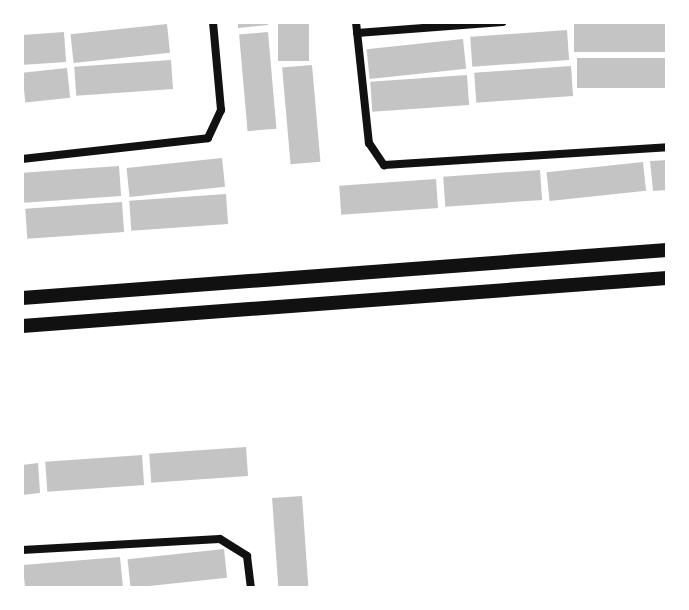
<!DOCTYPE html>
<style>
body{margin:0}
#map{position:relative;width:689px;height:610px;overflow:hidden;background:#fff;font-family:"Work Sans",sans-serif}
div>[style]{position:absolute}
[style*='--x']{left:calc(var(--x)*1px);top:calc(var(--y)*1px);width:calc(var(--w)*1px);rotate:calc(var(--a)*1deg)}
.building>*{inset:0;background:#c4c4c4;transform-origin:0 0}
.minor>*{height:8px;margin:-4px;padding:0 4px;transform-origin:4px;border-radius:4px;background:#111}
.tertiary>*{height:14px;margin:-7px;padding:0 7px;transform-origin:7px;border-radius:7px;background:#111}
span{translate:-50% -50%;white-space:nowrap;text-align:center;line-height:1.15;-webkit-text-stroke:7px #fff;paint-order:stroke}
.frame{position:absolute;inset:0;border:24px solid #fff;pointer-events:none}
</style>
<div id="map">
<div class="building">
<i style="clip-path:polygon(238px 22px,268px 22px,268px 25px,238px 28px)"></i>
<i style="left:278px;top:22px;width:31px;height:39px"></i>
<i style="left:667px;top:22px;width:30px;height:93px;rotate:90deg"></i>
<i style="left:167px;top:24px;width:29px;height:97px;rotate:84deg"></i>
<i style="left:567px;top:30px;width:30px;height:97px;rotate:86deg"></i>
<i style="left:64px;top:32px;width:30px;height:42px;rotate:86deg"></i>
<i style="left:268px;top:32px;width:97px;height:29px;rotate:85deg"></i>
<i style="left:463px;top:39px;width:30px;height:97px;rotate:84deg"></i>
<i style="left:667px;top:58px;width:30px;height:90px;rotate:90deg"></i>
<i style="left:171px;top:60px;width:29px;height:97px;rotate:86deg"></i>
<i style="left:312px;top:65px;width:97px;height:30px;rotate:85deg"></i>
<i style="left:571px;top:66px;width:30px;height:97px;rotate:86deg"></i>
<i style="left:67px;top:68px;width:30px;height:45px;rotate:84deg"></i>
<i style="left:467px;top:75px;width:30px;height:97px;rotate:86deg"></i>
<i style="left:222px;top:158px;width:29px;height:96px;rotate:84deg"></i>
<i style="clip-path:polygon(667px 160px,667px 190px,653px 191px,650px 161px)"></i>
<i style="left:643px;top:162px;width:29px;height:97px;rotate:84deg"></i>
<i style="left:119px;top:166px;width:30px;height:97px;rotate:86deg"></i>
<i style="left:540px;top:170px;width:30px;height:97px;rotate:86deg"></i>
<i style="left:436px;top:179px;width:29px;height:97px;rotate:86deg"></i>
<i style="left:226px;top:194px;width:30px;height:97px;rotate:86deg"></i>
<i style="left:122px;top:202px;width:30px;height:97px;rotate:86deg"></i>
<i style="left:246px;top:447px;width:29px;height:97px;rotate:86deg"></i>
<i style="left:142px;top:455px;width:30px;height:97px;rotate:86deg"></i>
<i style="clip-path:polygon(38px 463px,40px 493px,22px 495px,22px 465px)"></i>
<i style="left:302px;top:496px;width:92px;height:30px;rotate:86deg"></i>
<i style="left:224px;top:549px;width:29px;height:97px;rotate:84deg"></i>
<i style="clip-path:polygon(120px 557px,123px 587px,25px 588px,23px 565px)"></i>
</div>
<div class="minor">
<i style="--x:356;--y:22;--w:122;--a:83.9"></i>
<i style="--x:369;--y:143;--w:27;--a:56"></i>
<i style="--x:384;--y:165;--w:284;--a:-3.6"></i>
<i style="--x:357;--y:33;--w:146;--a:-4.3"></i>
<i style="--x:22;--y:159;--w:187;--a:-6.4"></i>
<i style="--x:208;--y:138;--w:31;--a:-65"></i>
<i style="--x:221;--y:110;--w:88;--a:-95.2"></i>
<i style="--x:22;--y:550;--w:198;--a:-3.2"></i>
<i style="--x:220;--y:539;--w:32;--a:32"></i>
<i style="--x:247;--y:556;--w:32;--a:83"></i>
</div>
<div class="tertiary">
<i style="--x:22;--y:298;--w:647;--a:-4.26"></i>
<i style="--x:22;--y:326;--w:647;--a:-4.26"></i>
</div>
<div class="frame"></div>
</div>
